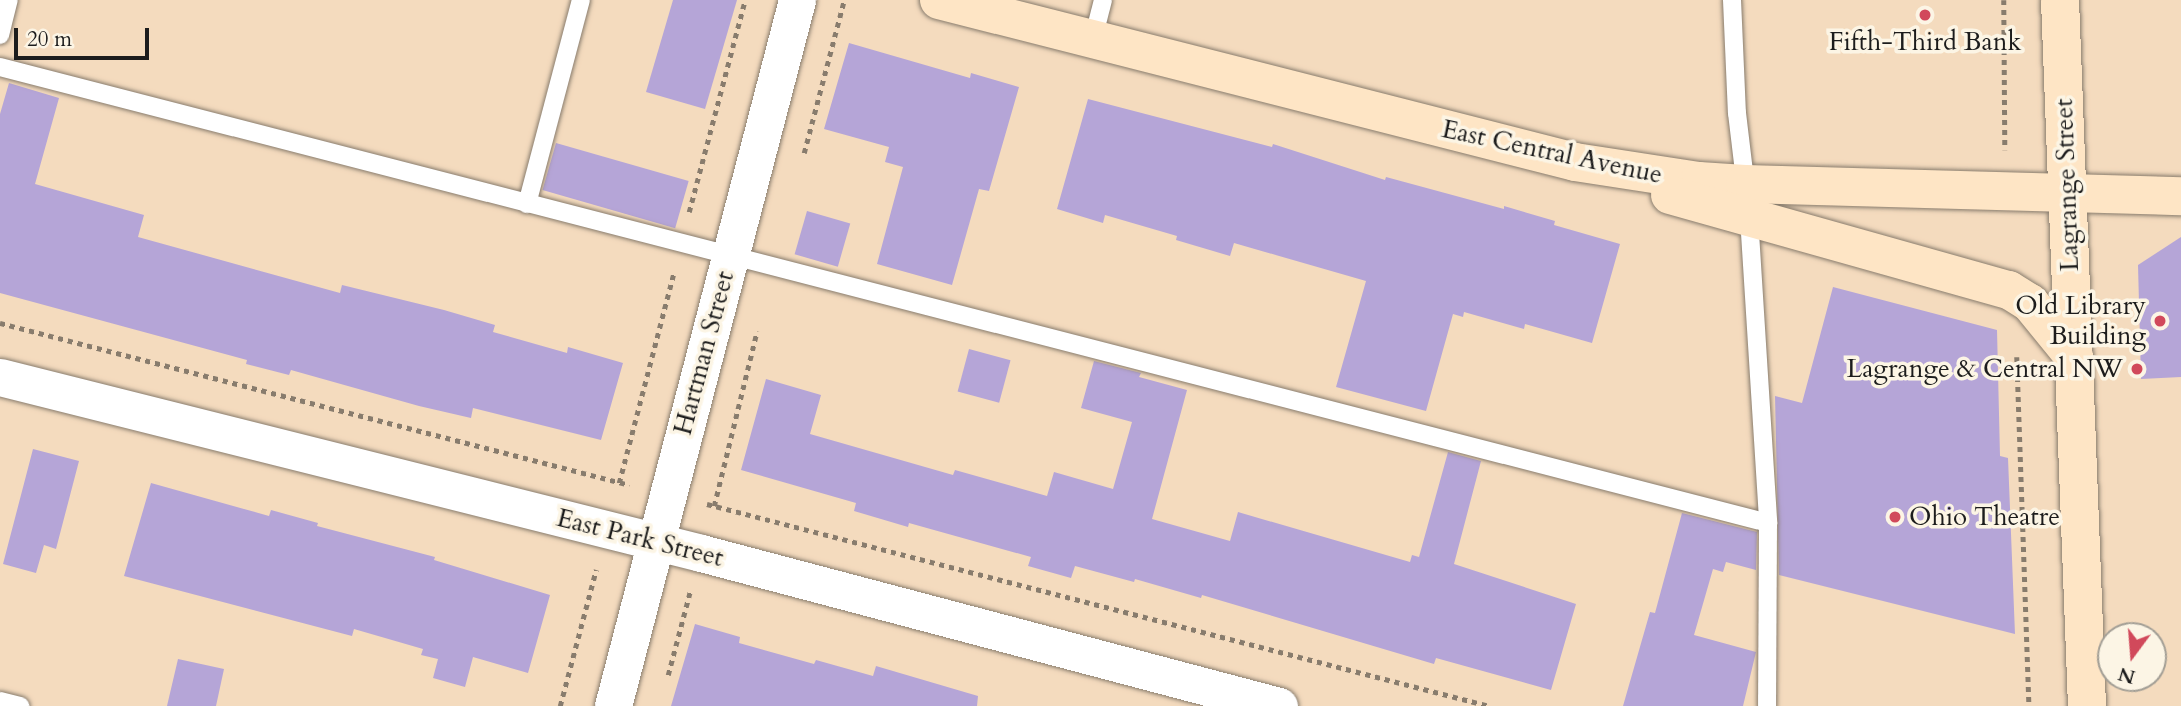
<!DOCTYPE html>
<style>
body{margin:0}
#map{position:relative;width:2181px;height:706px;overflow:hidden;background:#f4dbbe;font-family:Cardo,serif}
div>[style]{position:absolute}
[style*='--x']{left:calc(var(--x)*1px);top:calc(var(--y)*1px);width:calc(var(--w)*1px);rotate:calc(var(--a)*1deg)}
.building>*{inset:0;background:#b5a5d7;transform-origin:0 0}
.path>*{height:4.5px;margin-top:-2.25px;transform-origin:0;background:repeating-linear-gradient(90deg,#887c6d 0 5px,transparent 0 10px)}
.roads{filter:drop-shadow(0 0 2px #887c6d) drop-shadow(0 0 2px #887c6d)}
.lane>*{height:18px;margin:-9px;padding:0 9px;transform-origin:9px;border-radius:9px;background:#fff}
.street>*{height:37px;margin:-18.5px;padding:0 18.5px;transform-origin:18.5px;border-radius:18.5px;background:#fff}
.secondary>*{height:38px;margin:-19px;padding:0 19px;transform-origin:19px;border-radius:19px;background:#fee5c5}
.dots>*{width:19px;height:19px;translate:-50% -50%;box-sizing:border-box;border:4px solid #fcf5e5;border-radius:50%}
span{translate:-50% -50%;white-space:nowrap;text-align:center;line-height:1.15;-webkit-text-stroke:7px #fcf5e5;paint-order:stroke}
.poi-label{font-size:26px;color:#1c1c1c}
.right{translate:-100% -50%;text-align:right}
.left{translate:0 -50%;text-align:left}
.street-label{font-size:26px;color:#1c1c1c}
.north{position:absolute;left:2097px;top:622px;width:70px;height:70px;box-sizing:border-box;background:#fcf5e5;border:2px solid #a29e95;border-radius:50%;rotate:196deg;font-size:19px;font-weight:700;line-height:28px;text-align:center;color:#1c1c1c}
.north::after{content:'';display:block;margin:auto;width:24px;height:32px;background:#d1495b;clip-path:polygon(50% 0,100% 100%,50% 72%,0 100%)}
.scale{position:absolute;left:14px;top:28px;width:135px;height:32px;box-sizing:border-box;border:4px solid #1c1c1c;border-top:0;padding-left:9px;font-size:21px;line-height:24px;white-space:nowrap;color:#1c1c1c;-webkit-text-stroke:5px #fcf5e5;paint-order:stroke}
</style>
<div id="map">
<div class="building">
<i style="clip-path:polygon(673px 0,737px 0,705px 109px,646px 92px)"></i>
<i style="clip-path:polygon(849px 43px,970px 78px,971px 73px,1019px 87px,989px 191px,979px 189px,952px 285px,877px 264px,903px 167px,885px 162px,889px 147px,824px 129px)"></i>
<i style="clip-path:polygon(9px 83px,59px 98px,35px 184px,144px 215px,138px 237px,340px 293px,342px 285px,444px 310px,495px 325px,493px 332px,567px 353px,568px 347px,623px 363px,601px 440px,473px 408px,471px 418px,419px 406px,291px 370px,289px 375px,246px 364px,247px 360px,0 293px,0 114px)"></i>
<i style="clip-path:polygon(1088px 99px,1272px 147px,1273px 144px,1385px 180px,1386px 177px,1504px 209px,1504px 206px,1555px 221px,1554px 225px,1620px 244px,1592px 343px,1525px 324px,1524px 329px,1464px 312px,1463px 317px,1453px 314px,1426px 411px,1336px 387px,1366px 281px,1234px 243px,1230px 256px,1176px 240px,1177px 236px,1105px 215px,1103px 223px,1057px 209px)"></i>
<i style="left:556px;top:143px;width:138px;height:49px;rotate:16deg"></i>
<i style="left:807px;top:211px;width:45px;height:45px;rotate:16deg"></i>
<i style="clip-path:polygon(2181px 237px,2181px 377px,2141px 379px,2138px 265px)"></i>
<i style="clip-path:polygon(1833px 287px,1997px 330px,2000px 456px,2008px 458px,2015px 634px,1779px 575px,1775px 396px,1802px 403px)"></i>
<i style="left:969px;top:349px;width:43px;height:44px;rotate:15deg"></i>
<i style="clip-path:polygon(1094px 361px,1141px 373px,1139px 377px,1187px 390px,1152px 519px,1230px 541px,1238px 512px,1410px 562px,1412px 555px,1419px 557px,1448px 452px,1481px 461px,1454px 564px,1576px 604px,1551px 690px,1436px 658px,1434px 664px,1202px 595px,1201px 598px,1135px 579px,1134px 582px,1075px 566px,1071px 578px,1028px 566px,1031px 557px,909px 523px,908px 527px,854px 511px,856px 503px,741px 470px,766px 379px,821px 395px,810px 434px,953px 475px,955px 470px,1047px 496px,1054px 472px,1113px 489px,1132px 422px,1081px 408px)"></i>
<i style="clip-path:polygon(33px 449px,79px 461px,56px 549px,44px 545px,36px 573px,3px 564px)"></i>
<i style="clip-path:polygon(151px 483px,269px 516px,271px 510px,318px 523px,317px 526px,435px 557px,434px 560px,550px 595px,528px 673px,473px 657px,465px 687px,433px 678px,438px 659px,421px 655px,423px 649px,354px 629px,352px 636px,124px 576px)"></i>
<i style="clip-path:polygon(1682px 513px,1757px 532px,1756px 570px,1726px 562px,1723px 572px,1713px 569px,1694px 635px,1756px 652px,1743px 706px,1623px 706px,1650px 612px,1655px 613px)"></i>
<i style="clip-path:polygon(695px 624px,740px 637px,739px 643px,814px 664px,816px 660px,873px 676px,876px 666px,978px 696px,977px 706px,671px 706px)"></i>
<i style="clip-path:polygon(178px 659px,224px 669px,216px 706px,167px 706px)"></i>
</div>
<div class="path">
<i style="--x:2004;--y:0;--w:150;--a:89.6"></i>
<i style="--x:804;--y:153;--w:158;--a:-75.3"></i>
<i style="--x:689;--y:212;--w:219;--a:-75.2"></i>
<i style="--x:0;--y:323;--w:650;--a:14.42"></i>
<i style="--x:2017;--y:357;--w:349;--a:88"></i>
<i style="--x:619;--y:483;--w:218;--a:-75.4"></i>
<i style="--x:707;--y:504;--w:808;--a:14.48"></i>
<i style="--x:714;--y:506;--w:180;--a:-76.2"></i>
<i style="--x:668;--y:675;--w:86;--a:-75.2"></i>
<i style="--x:560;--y:706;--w:141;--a:-75.2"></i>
</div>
<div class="roads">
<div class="lane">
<i style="--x:1732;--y:0;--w:113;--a:87.5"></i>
<i style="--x:1737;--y:113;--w:77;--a:83.2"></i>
<i style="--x:0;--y:35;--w:36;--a:-76"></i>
<i style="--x:1093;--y:39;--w:40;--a:-75.6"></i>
<i style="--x:0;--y:67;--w:1826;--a:14.46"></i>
<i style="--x:527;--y:204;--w:211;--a:-75.2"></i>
<i style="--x:1749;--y:217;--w:307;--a:86.4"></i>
<i style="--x:1768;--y:523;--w:183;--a:90.3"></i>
<i style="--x:0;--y:701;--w:21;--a:14"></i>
</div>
<div class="street">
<i style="--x:0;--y:377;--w:723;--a:14.09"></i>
<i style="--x:701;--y:553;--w:598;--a:14.83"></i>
<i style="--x:613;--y:706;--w:730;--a:-75.39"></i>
</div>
<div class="secondary">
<i style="--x:939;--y:0;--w:656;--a:14.29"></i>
<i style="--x:1575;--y:162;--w:125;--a:8.7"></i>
<i style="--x:1699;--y:181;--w:46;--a:3.7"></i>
<i style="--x:1745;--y:184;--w:436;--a:1.6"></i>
<i style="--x:2060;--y:0;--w:707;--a:87.81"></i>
<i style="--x:1670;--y:195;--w:352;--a:15.7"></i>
<i style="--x:2009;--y:290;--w:25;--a:32"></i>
<i style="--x:2030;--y:303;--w:70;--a:50.8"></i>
</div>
</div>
<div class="dots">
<i style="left:1925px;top:15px;background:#d1495b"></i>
<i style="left:2160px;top:321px;background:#d1495b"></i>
<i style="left:2137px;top:369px;background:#d1495b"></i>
<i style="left:1895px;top:517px;background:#d1495b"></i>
</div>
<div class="poi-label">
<span style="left:1925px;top:42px">Fifth-Third Bank</span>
<span class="right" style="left:2146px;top:321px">Old Library<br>Building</span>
<span class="right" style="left:2123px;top:369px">Lagrange &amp; Central NW</span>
<span class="left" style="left:1909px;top:517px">Ohio Theatre</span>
</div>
<div class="street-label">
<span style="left:1552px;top:152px;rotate:12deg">East Central Avenue</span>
<span style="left:2067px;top:185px;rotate:-92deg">Lagrange Street</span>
<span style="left:704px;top:353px;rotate:-75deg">Hartman Street</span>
<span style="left:640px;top:538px;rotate:14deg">East Park Street</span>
</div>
<div class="north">N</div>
<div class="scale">20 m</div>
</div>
